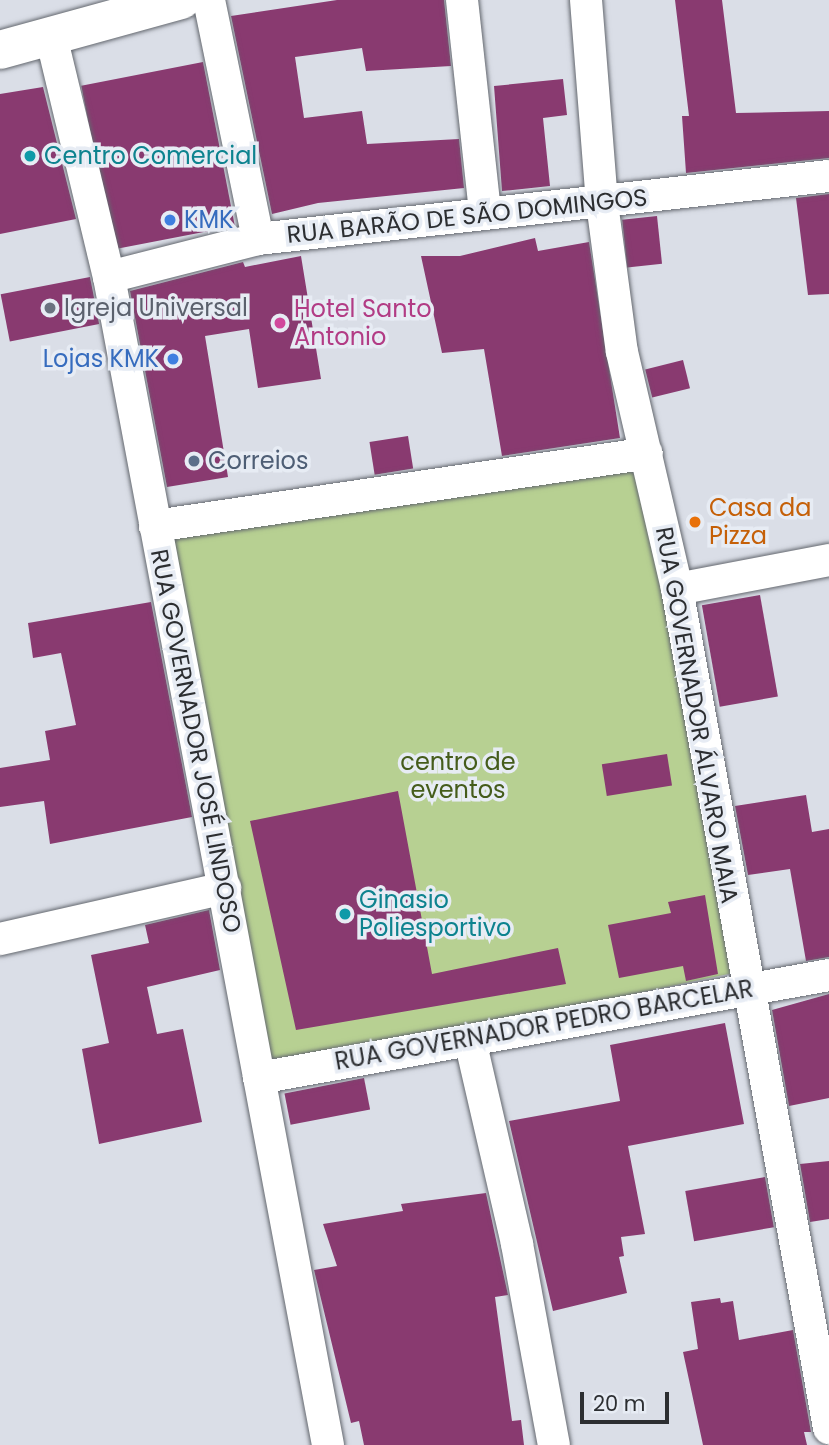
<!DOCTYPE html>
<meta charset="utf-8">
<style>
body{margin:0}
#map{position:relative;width:829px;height:1445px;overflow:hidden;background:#dadee7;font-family:Poppins,sans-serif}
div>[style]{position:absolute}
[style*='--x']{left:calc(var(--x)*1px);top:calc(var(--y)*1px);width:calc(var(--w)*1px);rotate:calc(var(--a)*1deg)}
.green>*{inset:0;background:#b7d092}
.building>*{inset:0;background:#893a70;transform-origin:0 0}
.roads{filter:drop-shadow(0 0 2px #64686f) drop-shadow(0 0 2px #64686f)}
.minor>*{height:32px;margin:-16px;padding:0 16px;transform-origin:16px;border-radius:16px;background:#fff}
.major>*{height:38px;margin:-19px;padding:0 19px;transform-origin:19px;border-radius:19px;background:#fff}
.dots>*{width:19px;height:19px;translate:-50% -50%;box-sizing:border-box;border:4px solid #e7ecf4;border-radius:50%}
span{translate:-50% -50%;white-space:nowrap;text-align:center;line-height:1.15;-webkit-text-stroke:7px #e7ecf4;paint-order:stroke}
.culture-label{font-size:24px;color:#0d838f}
.left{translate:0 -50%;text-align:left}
.street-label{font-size:24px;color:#2c2e31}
.shop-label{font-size:24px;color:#366cbe}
.right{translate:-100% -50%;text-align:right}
.worship-label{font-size:24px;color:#5b616d}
.hotel-label{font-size:24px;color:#b23c85}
.service-label{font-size:24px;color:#4e5e75}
.food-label{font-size:24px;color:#c56008}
.park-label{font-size:24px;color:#455c1b}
.scale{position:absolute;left:580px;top:1392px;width:89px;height:32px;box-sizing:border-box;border:4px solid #2c2e31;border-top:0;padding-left:9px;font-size:21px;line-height:24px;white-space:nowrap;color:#2c2e31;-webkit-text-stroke:5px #e7ecf4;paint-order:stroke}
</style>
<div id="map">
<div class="green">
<i style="clip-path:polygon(647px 463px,738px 972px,481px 1026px,265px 1060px,169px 530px)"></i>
</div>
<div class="building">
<i style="clip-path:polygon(337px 0,444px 0,451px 66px,366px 71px,362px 48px,295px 57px,304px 118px,362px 111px,367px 144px,459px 139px,464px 188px,318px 203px,272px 214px,231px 16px)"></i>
<i style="clip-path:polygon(675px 0,722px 0,736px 113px,829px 111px,829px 158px,686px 173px,682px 116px,689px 116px)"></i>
<i style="left:203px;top:62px;width:167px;height:124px;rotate:79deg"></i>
<i style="clip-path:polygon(563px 79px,567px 115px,543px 118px,550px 186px,502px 191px,494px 86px)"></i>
<i style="clip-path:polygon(43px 87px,76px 219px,0 234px,0 94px)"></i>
<i style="clip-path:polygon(829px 194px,829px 294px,808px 295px,796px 198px)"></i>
<i style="left:657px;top:216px;width:48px;height:35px;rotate:84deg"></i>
<i style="clip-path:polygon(535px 238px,538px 251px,589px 242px,620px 438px,502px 456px,484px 349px,442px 353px,421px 256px,460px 256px)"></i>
<i style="clip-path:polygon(301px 256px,321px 379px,258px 388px,249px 329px,205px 336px,228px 477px,167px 487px,130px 291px,243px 262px,245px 267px)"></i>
<i style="left:90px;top:277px;width:48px;height:91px;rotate:79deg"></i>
<i style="left:683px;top:360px;width:29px;height:39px;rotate:76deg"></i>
<i style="left:408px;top:436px;width:33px;height:39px;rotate:81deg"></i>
<i style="left:760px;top:595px;width:103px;height:59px;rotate:80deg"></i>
<i style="clip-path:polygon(151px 602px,192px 817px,50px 844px,44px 801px,0 807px,0 768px,50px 760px,45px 731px,76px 725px,61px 653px,33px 658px,28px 623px)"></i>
<i style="left:667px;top:754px;width:32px;height:66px;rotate:81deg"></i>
<i style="clip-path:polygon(398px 791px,432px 974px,558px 948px,566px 984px,296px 1030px,250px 821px)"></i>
<i style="clip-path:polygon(806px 795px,812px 832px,829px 829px,829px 957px,806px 961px,790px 869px,748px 875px,735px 806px)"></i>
<i style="clip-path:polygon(705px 895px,718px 974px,686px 981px,683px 966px,619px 978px,608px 925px,671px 913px,668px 902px)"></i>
<i style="clip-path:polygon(209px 910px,220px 970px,147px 987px,157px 1034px,183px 1029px,202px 1122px,99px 1144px,82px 1049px,109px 1043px,91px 955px,149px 943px,145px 925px)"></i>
<i style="clip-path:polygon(829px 994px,829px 1098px,789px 1106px,772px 1010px)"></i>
<i style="clip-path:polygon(725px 1023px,744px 1124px,628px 1146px,645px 1234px,621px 1237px,624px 1256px,619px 1257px,627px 1293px,553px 1311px,509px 1121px,620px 1101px,610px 1045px)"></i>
<i style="left:364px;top:1078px;width:32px;height:81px;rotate:79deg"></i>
<i style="clip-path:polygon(829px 1161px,829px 1219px,810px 1222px,800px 1164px)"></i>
<i style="left:765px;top:1177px;width:51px;height:81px;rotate:80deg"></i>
<i style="clip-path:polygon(486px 1193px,508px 1295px,495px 1297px,512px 1421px,521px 1420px,524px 1445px,364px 1445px,359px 1421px,351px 1423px,314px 1270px,337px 1266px,323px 1224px,403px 1211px,401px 1204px)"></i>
<i style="clip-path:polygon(720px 1298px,721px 1303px,733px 1301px,739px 1340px,793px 1330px,811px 1432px,804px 1432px,807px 1445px,703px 1445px,683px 1352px,698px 1349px,691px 1302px)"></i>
</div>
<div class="roads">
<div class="minor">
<i style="--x:209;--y:0;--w:244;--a:78.4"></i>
<i style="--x:462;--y:0;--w:212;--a:83.8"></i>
<i style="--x:586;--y:0;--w:204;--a:85.5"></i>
<i style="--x:602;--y:203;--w:150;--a:82.4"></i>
<i style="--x:622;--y:352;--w:243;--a:76.9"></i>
<i style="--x:677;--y:589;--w:853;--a:79.73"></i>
<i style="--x:52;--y:40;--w:244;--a:76.5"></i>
<i style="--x:109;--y:277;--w:1188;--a:79.38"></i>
<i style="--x:109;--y:277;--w:154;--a:-14.3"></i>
<i style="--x:258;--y:239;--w:574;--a:-6.3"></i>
<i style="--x:155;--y:526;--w:497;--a:-8.4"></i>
<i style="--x:677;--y:589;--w:155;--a:-10.8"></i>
<i style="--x:0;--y:939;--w:231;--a:-12.8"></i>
<i style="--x:470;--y:1040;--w:209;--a:77"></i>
<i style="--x:517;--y:1244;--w:204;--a:79.6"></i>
<i style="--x:259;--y:1078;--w:579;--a:-10.24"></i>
</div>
<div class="major">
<i style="--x:0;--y:50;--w:188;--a:-15.4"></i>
</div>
</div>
<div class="dots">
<i style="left:30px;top:156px;background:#0f9aa8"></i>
<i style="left:170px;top:220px;background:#3f7fe0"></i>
<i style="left:50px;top:308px;background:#6b7280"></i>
<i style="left:280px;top:323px;background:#d1479c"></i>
<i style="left:173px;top:359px;background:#3f7fe0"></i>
<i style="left:194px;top:461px;background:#5c6f8a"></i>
<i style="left:695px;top:522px;background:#e8710a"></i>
<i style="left:345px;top:914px;background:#0f9aa8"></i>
</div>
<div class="culture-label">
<span class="left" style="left:44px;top:156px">Centro Comercial</span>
<span class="left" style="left:359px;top:914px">Ginasio<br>Poliesportivo</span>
</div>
<div class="street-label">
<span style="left:467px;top:216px;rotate:-6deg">RUA BARÃO DE SÃO DOMINGOS</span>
<span style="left:697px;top:715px;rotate:80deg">RUA GOVERNADOR ÁLVARO MAIA</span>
<span style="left:196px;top:741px;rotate:79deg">RUA GOVERNADOR JOSÉ LINDOSO</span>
<span style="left:544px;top:1025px;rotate:-10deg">RUA GOVERNADOR PEDRO BARCELAR</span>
</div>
<div class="shop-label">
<span class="left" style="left:184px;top:220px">KMK</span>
<span class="right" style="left:159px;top:359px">Lojas KMK</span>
</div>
<div class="worship-label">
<span class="left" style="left:64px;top:308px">Igreja Universal</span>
</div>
<div class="hotel-label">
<span class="left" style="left:294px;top:323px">Hotel Santo<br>Antonio</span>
</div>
<div class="service-label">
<span class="left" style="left:208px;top:461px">Correios</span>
</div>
<div class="food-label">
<span class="left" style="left:709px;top:522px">Casa da<br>Pizza</span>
</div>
<div class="park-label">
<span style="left:458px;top:776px">centro de<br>eventos</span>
</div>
<div class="scale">20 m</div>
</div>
